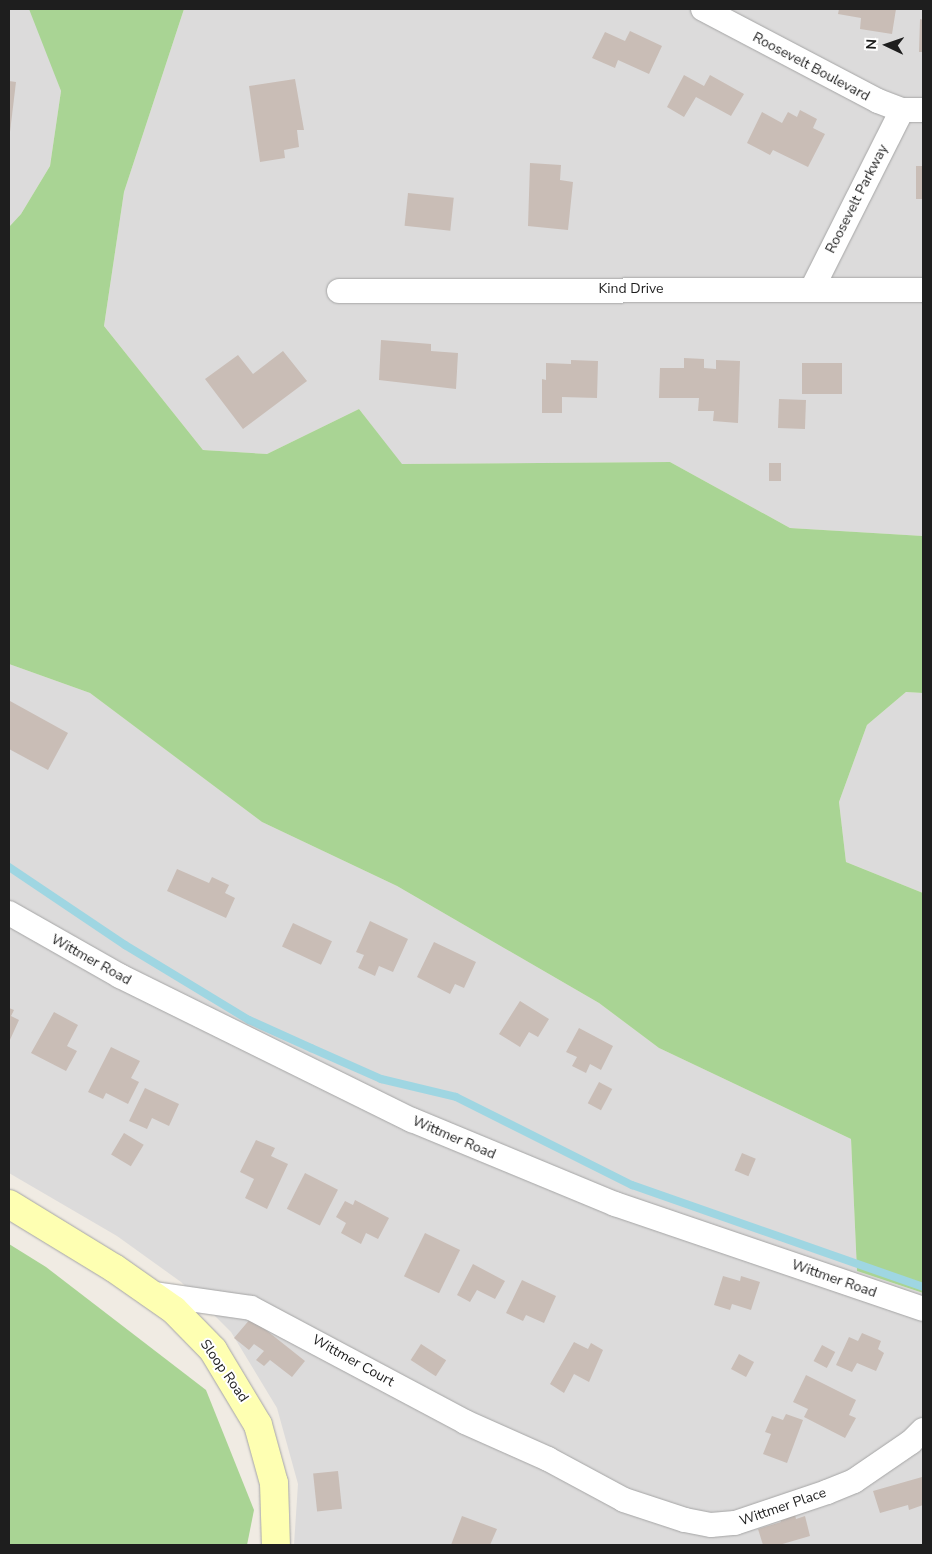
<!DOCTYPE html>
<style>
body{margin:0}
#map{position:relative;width:932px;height:1554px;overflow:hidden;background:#f0ebe3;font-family:"Nunito Sans",sans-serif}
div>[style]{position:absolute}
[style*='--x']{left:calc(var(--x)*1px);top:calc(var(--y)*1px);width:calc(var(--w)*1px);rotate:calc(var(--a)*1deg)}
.residential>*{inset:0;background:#dcdbdb}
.forest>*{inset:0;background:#a9d494}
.stream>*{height:8px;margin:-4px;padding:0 4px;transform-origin:4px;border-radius:4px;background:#9fd6e2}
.building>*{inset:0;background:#c9bdb6;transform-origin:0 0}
.roads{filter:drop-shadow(0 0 1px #a5a5a5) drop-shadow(0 0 1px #a5a5a5)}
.street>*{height:24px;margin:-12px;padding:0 12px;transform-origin:12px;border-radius:12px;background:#fff}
.secondary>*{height:28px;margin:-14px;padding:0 14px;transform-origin:14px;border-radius:14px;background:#feffb2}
span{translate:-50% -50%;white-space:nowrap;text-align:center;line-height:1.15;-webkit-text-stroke:4px #fff;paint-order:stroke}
.street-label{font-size:14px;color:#1e1e1e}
.frame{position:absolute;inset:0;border:10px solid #1e1e1e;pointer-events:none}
.north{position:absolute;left:862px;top:20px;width:50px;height:50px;-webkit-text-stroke:4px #fff;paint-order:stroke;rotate:273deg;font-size:14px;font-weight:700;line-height:20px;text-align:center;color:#1e1e1e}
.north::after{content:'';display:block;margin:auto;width:18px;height:22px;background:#1e1e1e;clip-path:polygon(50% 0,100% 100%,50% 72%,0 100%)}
</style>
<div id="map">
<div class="residential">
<i style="clip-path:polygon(9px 9px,32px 10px,61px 91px,50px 166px,21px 214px,9px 227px)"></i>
<i style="clip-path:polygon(184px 9px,923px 9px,923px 536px,790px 528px,670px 462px,401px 464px,359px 409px,267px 454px,203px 450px,104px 326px,124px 192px)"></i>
<i style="clip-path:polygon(9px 664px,90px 693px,262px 822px,397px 886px,599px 1003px,659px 1048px,851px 1139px,857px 1271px,923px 1293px,923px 1545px,294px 1545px,298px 1484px,277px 1408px,231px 1332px,181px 1282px,117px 1236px,9px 1173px)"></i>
<i style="clip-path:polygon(906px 692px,923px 693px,923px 893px,846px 862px,839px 802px,867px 725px)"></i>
</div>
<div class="forest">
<i style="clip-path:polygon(29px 9px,184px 9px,124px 192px,104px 326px,203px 450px,267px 454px,359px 409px,402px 464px,670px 462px,790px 528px,923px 536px,923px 693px,906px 692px,867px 725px,839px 802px,846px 862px,923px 893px,923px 1293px,857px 1271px,851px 1139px,659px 1048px,599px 1003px,397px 886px,262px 822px,90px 693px,9px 664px,9px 227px,21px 214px,50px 166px,61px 91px)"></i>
<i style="clip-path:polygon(9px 1244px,46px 1267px,206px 1390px,254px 1510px,247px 1545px,9px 1545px)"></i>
</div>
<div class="stream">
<i style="--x:9;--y:867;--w:140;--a:33.9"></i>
<i style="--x:125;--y:945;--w:145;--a:31.2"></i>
<i style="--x:249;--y:1020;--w:68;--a:24.3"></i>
<i style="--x:311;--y:1048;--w:77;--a:23.9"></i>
<i style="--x:381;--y:1079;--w:77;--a:13.5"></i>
<i style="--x:456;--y:1097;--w:197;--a:26.6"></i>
<i style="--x:632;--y:1185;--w:308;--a:19.3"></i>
</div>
<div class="building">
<i style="clip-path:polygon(839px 9px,896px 9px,892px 34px,860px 29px,861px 18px,838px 14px)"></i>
<i style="clip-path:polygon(920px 19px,923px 20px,923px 52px,919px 52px)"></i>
<i style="clip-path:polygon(630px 31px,662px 46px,649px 74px,618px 60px,615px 68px,592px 58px,605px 32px,625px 41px)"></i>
<i style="clip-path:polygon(684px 75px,704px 86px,710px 75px,744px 94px,731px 116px,696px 97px,684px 117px,667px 107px)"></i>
<i style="clip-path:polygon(295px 79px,304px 130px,297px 130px,299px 147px,284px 150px,285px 158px,260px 162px,249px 86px)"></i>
<i style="clip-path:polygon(9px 81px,16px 82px,10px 132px,9px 132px)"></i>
<i style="clip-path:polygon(800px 110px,817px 119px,813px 128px,825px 134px,808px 167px,773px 150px,770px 155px,747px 143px,762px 112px,782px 123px,788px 112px,797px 117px)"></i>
<i style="clip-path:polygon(530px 163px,561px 165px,560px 180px,573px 182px,568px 230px,528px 226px)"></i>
<i style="left:916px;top:166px;width:7px;height:33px"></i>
<i style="left:408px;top:193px;width:46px;height:33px;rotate:6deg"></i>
<i style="clip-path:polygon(381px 340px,431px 344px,431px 351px,458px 353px,456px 389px,379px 380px)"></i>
<i style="clip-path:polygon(283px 351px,307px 381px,243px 429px,205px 379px,238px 355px,253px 374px)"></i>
<i style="clip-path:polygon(684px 358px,704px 359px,704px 368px,716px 369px,716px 360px,740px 361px,738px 423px,713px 421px,714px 411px,698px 411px,699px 398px,659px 398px,660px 368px,684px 368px)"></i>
<i style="clip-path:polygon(571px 360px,598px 361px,597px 398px,562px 397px,562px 413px,542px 413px,542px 379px,546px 380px,546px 363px,571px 364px)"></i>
<i style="left:802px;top:363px;width:40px;height:31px"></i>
<i style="left:779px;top:399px;width:27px;height:29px;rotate:2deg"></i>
<i style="left:769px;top:463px;width:12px;height:18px"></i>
<i style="clip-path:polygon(10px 701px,68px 733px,48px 770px,9px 749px)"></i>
<i style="clip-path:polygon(177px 869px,209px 883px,212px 877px,229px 885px,225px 893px,235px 898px,226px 918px,167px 891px)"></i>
<i style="clip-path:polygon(370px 921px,408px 939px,393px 972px,379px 966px,375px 976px,358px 968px,364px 955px,356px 952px)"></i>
<i style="left:293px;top:923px;width:43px;height:26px;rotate:25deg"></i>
<i style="clip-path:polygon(434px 942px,476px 962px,464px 988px,455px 984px,450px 994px,417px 977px)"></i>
<i style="clip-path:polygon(520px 1001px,549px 1019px,538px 1037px,529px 1032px,520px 1047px,499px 1034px)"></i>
<i style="clip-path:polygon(9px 1008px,14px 1010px,11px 1016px,19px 1020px,9px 1042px)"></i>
<i style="clip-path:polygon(54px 1012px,78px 1025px,67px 1046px,77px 1051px,66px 1071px,31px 1053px)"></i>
<i style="clip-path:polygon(579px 1028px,613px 1046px,601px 1070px,590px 1064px,586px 1073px,572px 1066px,577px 1057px,566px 1052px)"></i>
<i style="clip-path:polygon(111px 1047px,140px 1061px,131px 1078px,139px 1082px,128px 1104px,106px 1093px,103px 1099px,88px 1092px)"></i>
<i style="left:599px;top:1082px;width:15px;height:24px;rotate:28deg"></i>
<i style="clip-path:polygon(145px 1088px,179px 1104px,169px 1126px,152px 1118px,147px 1129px,129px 1121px)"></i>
<i style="left:124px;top:1133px;width:23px;height:25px;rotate:31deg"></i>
<i style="clip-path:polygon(256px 1140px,275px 1148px,271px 1156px,288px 1164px,267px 1209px,245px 1198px,254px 1179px,240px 1172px)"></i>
<i style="left:742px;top:1153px;width:15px;height:19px;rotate:23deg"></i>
<i style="left:305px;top:1173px;width:37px;height:40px;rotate:27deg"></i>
<i style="clip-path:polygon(355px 1200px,389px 1218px,378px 1239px,366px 1233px,361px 1244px,341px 1233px,346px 1223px,336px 1217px,345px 1201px,353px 1205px)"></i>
<i style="left:425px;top:1233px;width:39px;height:48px;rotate:26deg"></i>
<i style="clip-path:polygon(473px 1264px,505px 1281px,495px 1299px,477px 1290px,470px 1302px,457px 1295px)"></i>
<i style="clip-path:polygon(723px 1276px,740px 1281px,741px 1276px,760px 1282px,751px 1310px,732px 1304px,730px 1310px,714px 1305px)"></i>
<i style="clip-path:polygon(522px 1280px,556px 1296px,544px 1323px,526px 1315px,523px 1321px,506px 1313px)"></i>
<i style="clip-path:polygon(251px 1318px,305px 1361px,292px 1377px,270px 1360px,264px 1366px,256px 1360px,264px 1351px,254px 1344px,249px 1350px,234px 1338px)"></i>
<i style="clip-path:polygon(862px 1333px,881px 1341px,878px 1349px,884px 1353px,876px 1371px,857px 1363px,852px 1372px,836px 1365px,849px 1337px,858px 1341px)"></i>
<i style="clip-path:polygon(574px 1342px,588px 1349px,591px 1343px,603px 1350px,589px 1382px,574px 1374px,564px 1393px,550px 1384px)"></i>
<i style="left:421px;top:1344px;width:30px;height:19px;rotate:33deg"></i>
<i style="left:822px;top:1345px;width:15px;height:18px;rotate:28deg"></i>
<i style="left:739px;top:1354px;width:17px;height:17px;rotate:28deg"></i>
<i style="clip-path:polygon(806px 1375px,856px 1400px,849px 1415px,856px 1418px,845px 1438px,804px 1417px,808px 1409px,793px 1402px)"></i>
<i style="clip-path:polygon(786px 1414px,803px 1420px,787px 1463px,763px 1454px,771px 1434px,765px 1432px,772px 1416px,783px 1420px)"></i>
<i style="left:338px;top:1471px;width:38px;height:25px;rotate:84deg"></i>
<i style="clip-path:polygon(922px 1477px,923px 1505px,909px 1510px,908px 1505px,880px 1513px,873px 1491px)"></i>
<i style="clip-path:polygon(794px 1510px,796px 1519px,805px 1516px,810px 1536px,779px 1545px,763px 1545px,758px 1529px,781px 1522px,779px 1514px)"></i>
<i style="clip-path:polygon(462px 1516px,497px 1529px,490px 1545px,451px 1545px)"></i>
</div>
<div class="roads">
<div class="street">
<i style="--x:703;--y:9;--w:198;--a:27.7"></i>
<i style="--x:878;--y:101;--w:26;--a:21"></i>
<i style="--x:902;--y:110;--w:21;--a:0"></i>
<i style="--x:812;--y:289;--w:200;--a:-63.3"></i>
<i style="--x:339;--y:291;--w:584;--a:-0.1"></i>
<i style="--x:9;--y:913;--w:128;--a:29.6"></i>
<i style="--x:120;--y:976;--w:326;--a:26.3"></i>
<i style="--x:412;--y:1120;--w:220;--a:22.5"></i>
<i style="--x:615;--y:1204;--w:325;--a:18.8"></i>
<i style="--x:148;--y:1293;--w:104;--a:8.3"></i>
<i style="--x:251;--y:1308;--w:242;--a:28"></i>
<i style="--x:465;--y:1422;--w:91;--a:24"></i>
<i style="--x:548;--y:1459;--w:86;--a:28.3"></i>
<i style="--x:624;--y:1500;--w:64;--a:18.2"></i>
<i style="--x:685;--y:1520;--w:26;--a:11"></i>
<i style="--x:711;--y:1525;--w:24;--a:-5"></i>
<i style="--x:735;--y:1523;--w:97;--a:-18.6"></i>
<i style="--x:827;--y:1492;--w:29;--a:-22"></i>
<i style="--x:854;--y:1481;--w:69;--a:-34.4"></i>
<i style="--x:911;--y:1442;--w:17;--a:-45"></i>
</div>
<div class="secondary">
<i style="--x:9;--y:1204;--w:123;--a:31.4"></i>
<i style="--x:114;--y:1268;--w:73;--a:35"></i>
<i style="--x:174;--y:1310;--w:56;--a:45.7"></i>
<i style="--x:213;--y:1350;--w:87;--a:59"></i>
<i style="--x:258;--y:1425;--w:60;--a:74.6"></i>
<i style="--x:274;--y:1483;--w:62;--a:88.2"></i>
</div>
</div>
<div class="street-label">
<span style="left:811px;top:67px;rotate:28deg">Roosevelt Boulevard</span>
<span style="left:857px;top:199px;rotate:-63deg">Roosevelt Parkway</span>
<span style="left:631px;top:289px">Kind Drive</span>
<span style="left:91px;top:960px;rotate:29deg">Wittmer Road</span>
<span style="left:454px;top:1138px;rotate:23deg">Wittmer Road</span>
<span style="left:834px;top:1279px;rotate:19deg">Wittmer Road</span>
<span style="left:353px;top:1361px;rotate:29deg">Wittmer Court</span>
<span style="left:224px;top:1371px;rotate:55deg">Sloop Road</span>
<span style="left:783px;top:1507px;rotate:-19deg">Wittmer Place</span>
</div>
<div class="frame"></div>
<div class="north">N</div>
</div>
